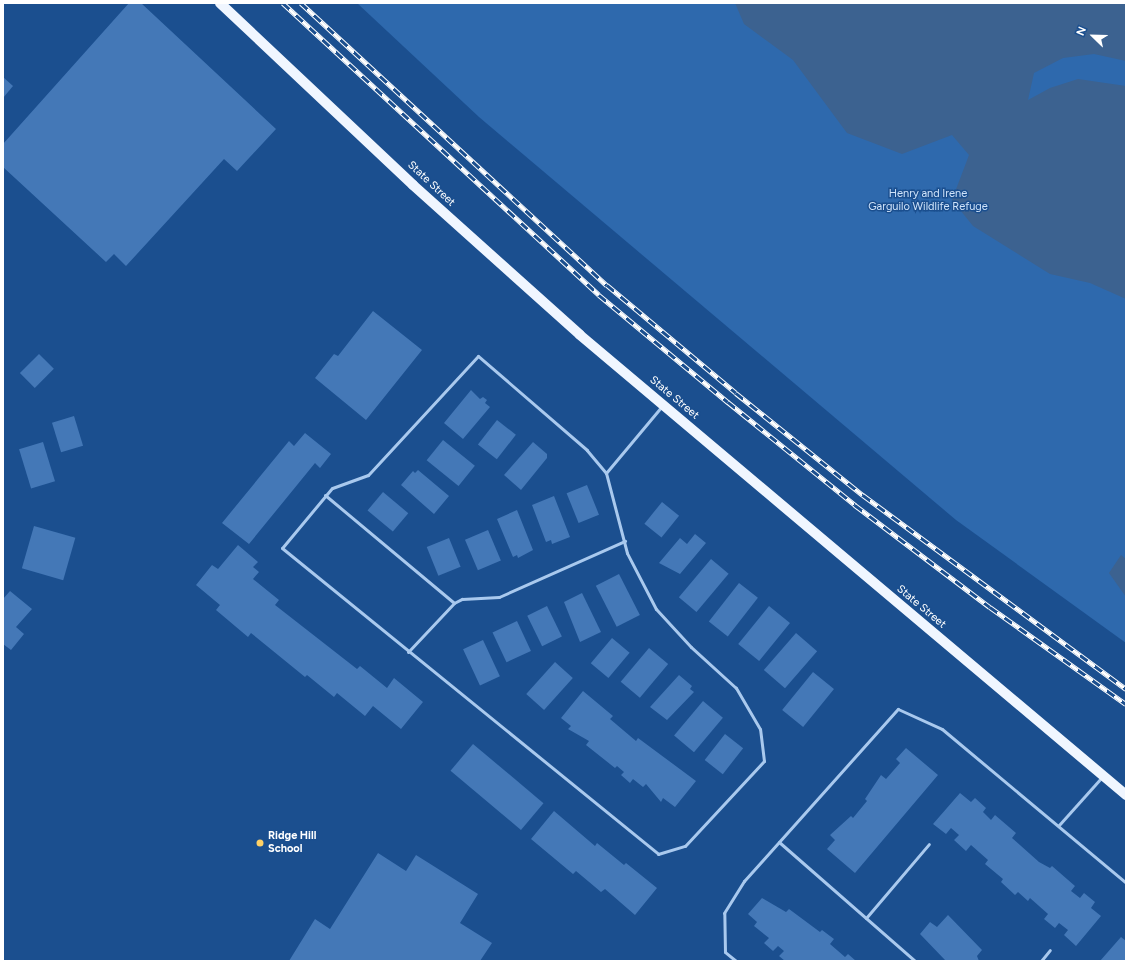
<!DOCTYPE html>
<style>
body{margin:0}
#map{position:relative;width:1129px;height:964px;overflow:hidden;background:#1b4f8f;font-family:Figtree,sans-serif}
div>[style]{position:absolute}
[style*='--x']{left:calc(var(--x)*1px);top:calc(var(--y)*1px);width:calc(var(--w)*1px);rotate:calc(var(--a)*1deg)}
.green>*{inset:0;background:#2e69ad}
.water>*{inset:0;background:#3c6290}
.building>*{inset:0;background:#4478b7;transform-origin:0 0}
.service>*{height:3px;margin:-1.5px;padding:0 1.5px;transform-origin:1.5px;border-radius:1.5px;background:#a9c9ee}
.primary>*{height:10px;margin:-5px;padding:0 5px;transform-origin:5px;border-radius:5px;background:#f0f6ff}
.rail>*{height:4.5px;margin-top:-2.25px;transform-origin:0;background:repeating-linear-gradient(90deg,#1b4f8f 0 9px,#fff 0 18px);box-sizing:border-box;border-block:1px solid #fff}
.dots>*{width:11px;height:11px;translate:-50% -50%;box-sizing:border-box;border:2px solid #1b4f8f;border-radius:50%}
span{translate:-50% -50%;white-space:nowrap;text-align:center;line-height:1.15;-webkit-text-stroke:3px #1b4f8f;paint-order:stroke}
.street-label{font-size:11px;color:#fff}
.park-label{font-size:11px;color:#cfe3fa}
.poi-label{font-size:11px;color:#fff;font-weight:700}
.left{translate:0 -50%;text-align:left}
.frame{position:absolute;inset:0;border:4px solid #fff;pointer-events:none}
.north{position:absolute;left:1073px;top:16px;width:40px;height:40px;-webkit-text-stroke:3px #1b4f8f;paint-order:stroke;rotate:293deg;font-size:11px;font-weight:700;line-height:16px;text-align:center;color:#fff}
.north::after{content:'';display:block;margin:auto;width:14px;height:18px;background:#fff;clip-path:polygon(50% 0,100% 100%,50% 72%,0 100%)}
</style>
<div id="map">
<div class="green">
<i style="clip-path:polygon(357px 3px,1126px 3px,1126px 643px,956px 520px,479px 117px)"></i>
</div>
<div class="water">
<i style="clip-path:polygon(735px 3px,1126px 3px,1126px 61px,1094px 54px,1063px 58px,1034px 73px,1028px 100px,1050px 88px,1078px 79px,1126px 86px,1126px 299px,1090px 283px,1050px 274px,973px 226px,952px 200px,969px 155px,952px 135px,902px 154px,847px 133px,793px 60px,744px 24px)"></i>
<i style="clip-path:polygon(1121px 555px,1126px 559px,1126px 597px,1109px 573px)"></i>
</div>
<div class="building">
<i style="clip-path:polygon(129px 3px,141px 3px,276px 129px,237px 171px,224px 159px,126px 266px,114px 254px,106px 262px,3px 167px,3px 144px)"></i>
<i style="clip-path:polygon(3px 77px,13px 86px,3px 98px)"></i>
<i style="clip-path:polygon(373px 311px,422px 350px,366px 420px,315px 378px,334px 354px,338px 356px)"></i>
<i style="left:39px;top:354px;width:21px;height:27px;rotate:45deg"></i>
<i style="clip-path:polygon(471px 390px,480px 399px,483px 397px,487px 400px,485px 403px,490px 407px,463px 439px,444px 423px)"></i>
<i style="left:74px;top:416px;width:31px;height:23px;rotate:73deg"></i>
<i style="left:497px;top:420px;width:24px;height:31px;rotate:38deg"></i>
<i style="clip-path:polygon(305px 433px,331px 454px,320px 468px,315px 463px,249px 544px,222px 523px,289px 441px,294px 446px)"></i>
<i style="left:443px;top:440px;width:41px;height:26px;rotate:39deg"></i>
<i style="left:43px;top:442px;width:41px;height:25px;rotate:73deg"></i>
<i style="clip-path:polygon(533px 442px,547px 454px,547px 458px,521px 490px,504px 475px)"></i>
<i style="clip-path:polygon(418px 470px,449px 496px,434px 514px,401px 485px,413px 471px,415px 473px)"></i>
<i style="left:587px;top:485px;width:32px;height:22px;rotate:68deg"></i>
<i style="left:383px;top:492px;width:33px;height:24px;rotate:40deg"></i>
<i style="clip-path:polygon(554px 496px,570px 537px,552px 544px,551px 540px,546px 542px,532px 505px)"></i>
<i style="left:662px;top:502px;width:22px;height:28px;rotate:39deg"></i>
<i style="clip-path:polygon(517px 510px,533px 550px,518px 558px,517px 555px,513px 557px,497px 519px)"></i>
<i style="left:34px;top:526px;width:43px;height:44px;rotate:16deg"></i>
<i style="left:488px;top:530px;width:33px;height:25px;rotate:67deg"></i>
<i style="clip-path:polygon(695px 534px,706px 543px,680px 574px,659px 563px,680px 538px,687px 544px)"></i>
<i style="left:449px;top:538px;width:31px;height:24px;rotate:68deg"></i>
<i style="clip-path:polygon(238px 545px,258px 562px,253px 567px,259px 572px,253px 579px,279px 600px,275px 605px,357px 669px,360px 666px,387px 688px,394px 678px,423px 702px,401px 729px,373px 706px,365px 716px,337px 693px,334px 697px,307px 675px,305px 677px,251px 633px,248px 637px,216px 610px,220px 605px,196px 585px,212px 565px,218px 569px)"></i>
<i style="left:711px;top:559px;width:23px;height:50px;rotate:40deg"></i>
<i style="left:619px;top:574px;width:46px;height:26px;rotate:63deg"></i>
<i style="left:739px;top:583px;width:24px;height:49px;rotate:38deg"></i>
<i style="clip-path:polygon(10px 591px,32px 609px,16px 627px,24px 634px,11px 650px,3px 644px,3px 599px)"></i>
<i style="clip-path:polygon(582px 593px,601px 632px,580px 642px,564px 602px)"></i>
<i style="left:547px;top:606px;width:34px;height:22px;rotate:64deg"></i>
<i style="left:769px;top:606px;width:27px;height:49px;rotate:39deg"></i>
<i style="left:517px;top:621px;width:33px;height:27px;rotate:65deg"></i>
<i style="left:796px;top:633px;width:28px;height:49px;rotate:41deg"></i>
<i style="left:612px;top:638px;width:23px;height:33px;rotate:40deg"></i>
<i style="left:483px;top:640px;width:40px;height:22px;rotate:65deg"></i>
<i style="left:649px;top:648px;width:25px;height:44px;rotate:40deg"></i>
<i style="left:555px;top:662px;width:24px;height:43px;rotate:42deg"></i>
<i style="left:813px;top:672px;width:27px;height:49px;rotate:39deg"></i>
<i style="clip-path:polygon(679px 675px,692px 686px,690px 689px,694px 692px,667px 720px,650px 707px)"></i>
<i style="clip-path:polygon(583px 691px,613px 716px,610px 719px,636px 741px,638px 738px,696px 781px,675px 807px,663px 798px,661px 802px,646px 784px,643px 787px,633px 779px,630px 783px,621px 775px,624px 772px,617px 766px,615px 768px,586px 745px,589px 741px,568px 729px,571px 726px,561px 718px)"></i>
<i style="left:703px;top:701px;width:26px;height:45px;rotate:40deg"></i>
<i style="left:725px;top:734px;width:23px;height:33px;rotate:38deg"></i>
<i style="left:473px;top:744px;width:92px;height:35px;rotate:40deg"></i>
<i style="clip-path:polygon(906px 748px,938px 775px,855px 873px,827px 849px,835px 840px,830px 835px,851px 816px,853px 818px,867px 801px,865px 799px,881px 775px,886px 779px,900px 763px,896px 759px)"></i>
<i style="clip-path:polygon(960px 793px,971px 802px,975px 798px,986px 808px,983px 812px,991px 820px,995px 815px,1016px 833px,1012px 838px,1039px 862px,1050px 868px,1052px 866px,1075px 886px,1071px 891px,1080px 898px,1084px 893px,1095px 902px,1091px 908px,1101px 916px,1076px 946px,1064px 935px,1068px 930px,1059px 923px,1055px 928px,1044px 919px,1048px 914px,1030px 898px,1028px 901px,1018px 892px,1015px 895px,1001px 882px,1003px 879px,985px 864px,988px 860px,971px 845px,966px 851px,954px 840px,959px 835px,951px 828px,946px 834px,933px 824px)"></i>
<i style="clip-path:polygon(554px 811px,595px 846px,597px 843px,624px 865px,626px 863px,657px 888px,635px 915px,605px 889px,601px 892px,576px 871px,573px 874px,531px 839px)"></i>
<i style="clip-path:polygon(378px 853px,406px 871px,416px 855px,478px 894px,460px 923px,492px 943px,480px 961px,289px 961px,315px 919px,330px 929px)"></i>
<i style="clip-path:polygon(762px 898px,786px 912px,789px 909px,820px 932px,822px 930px,834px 939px,830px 944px,845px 957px,848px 954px,856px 961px,785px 961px,779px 956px,784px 951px,778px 946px,773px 951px,764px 943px,769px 938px,754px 926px,757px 922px,748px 914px)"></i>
<i style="clip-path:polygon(948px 915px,982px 950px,977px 956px,979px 961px,945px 960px,920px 934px,930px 922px,937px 927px)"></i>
<i style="clip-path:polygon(1121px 937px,1126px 941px,1126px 961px,1100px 961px)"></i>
</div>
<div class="service">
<i style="--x:606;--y:473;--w:30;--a:-130"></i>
<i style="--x:587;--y:450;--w:144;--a:-139.2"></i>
<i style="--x:478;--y:356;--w:162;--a:132.7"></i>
<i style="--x:368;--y:475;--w:38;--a:160"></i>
<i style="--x:332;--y:488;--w:78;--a:129.8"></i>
<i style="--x:282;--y:548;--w:485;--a:39.1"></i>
<i style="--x:658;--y:854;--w:28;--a:-17"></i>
<i style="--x:685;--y:846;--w:116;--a:-47.1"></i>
<i style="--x:764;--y:761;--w:32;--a:-97"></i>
<i style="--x:760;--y:729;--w:48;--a:-120.3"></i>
<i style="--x:736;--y:688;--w:61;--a:-137.7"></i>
<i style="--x:691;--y:647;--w:52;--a:-132.6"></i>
<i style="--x:656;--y:609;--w:63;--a:-117.4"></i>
<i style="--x:627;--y:553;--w:83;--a:-104.7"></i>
<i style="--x:606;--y:473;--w:87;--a:-50.1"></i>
<i style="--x:325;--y:495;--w:168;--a:39.9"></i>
<i style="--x:408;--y:652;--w:67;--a:-46.8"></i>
<i style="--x:454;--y:603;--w:9;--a:-27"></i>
<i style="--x:462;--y:599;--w:37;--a:-3"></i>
<i style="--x:499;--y:597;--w:138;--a:-24"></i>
<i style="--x:1059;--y:825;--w:64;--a:-48.1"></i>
<i style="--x:779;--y:842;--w:181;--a:41.2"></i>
<i style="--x:866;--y:918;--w:97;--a:-49.6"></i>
<i style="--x:736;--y:961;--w:14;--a:-141"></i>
<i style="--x:725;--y:952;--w:39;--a:-91"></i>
<i style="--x:724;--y:913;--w:38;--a:-58"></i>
<i style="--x:744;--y:881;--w:231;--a:-48.2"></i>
<i style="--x:898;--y:709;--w:48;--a:24.4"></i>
<i style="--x:942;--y:729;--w:240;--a:39.9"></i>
<i style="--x:1041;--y:961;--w:14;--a:-51"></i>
</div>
<div class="primary">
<i style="--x:220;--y:3;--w:265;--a:43.3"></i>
<i style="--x:413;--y:185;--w:224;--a:41.9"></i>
<i style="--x:580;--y:335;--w:714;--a:40.11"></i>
</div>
<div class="rail">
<i style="--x:283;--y:3;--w:430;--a:42.7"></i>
<i style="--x:599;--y:295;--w:168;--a:39.7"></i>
<i style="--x:728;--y:402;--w:164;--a:39"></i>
<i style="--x:855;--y:505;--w:169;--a:37.1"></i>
<i style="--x:990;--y:607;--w:167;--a:35.5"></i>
<i style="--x:301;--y:3;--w:416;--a:42.7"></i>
<i style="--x:607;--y:285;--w:168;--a:39.9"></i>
<i style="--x:736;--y:393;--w:163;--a:38.8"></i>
<i style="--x:863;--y:495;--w:327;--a:36.4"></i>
</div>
<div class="dots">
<i style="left:260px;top:843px;background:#ffd166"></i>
</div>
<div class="street-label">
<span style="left:431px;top:184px;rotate:43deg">State Street</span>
<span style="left:674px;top:398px;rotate:40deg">State Street</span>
<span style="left:921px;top:607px;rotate:40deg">State Street</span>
</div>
<div class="park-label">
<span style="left:928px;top:201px">Henry and Irene<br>Garguilo Wildlife Refuge</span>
</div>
<div class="poi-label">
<span class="left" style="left:268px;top:843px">Ridge Hill<br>School</span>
</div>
<div class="frame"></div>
<div class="north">N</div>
</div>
